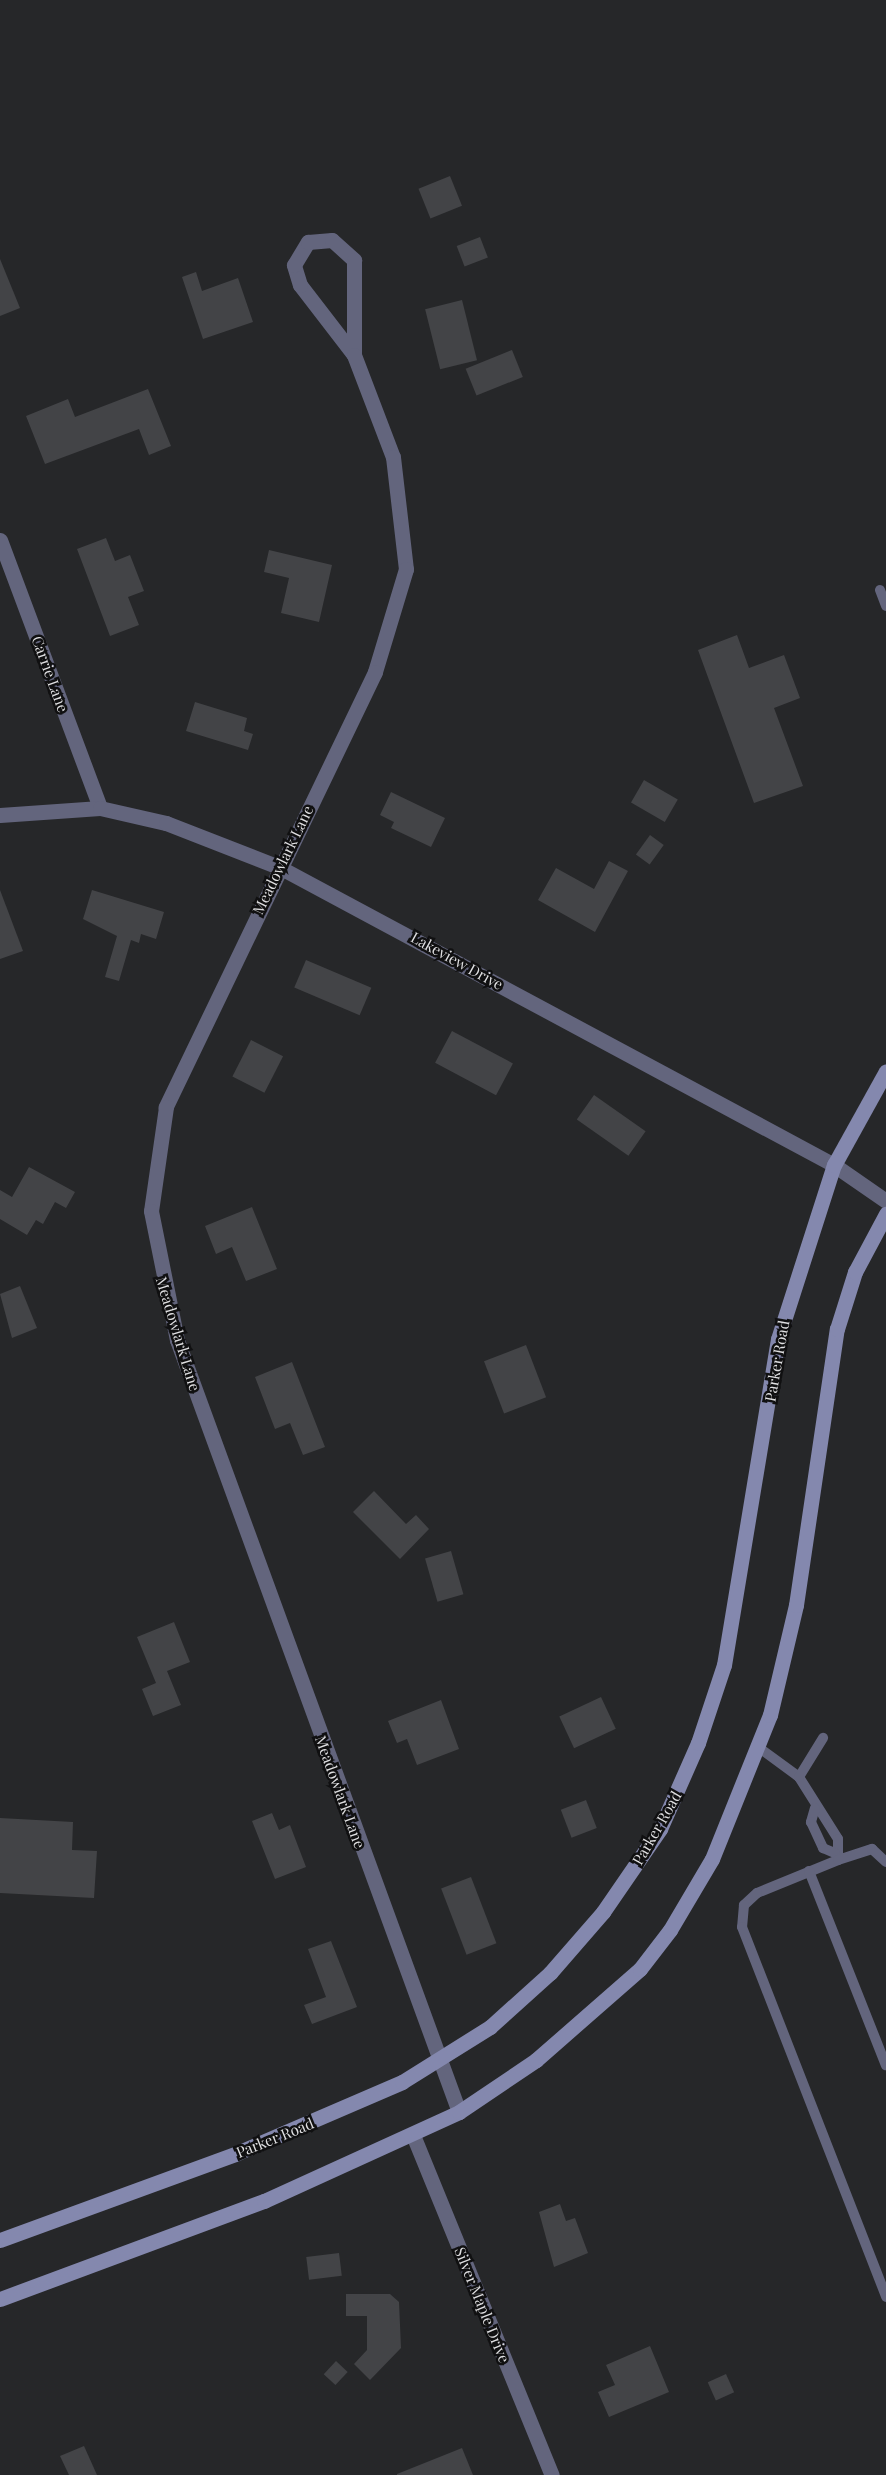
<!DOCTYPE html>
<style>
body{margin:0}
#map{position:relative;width:886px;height:2475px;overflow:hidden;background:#262729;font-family:"Playfair Display",serif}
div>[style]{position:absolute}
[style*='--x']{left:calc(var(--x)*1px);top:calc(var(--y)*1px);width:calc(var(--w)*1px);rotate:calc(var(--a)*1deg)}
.building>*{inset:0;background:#434447;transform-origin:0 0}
.service>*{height:10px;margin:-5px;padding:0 5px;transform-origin:5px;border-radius:5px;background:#63657d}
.minor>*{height:15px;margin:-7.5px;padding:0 7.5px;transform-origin:7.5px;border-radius:7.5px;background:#63657d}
.secondary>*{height:15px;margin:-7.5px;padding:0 7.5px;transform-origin:7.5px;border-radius:7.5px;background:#8488ae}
span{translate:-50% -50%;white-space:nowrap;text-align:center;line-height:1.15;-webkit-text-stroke:5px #101011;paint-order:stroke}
.street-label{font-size:15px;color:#dfdfe1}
</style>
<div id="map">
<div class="building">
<i style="left:450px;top:176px;width:32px;height:34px;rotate:68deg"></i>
<i style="left:480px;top:237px;width:22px;height:25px;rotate:69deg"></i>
<i style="clip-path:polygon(0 259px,20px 308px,0 316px)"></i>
<i style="clip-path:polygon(196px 272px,202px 291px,238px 278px,253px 322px,203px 339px,182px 277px)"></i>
<i style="left:462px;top:300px;width:62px;height:38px;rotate:76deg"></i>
<i style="left:512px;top:350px;width:29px;height:50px;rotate:68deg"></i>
<i style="clip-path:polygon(148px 389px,171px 446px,149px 455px,139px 429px,45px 464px,26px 416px,68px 399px,75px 417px)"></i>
<i style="clip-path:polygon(106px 538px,115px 561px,130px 555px,144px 591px,128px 597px,139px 625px,110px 636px,77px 549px)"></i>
<i style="clip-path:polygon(269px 550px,332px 565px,319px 622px,281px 613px,289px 578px,264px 572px)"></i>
<i style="clip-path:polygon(737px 635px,749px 668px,784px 655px,800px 698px,774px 708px,803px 786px,754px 803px,698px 650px)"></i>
<i style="clip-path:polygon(195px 702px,247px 718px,244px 731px,253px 734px,248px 750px,186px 731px)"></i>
<i style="left:644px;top:780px;width:39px;height:26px;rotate:30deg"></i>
<i style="clip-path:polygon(391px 792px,445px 818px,431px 847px,391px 828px,394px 822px,380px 815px)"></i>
<i style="left:650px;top:835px;width:17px;height:24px;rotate:36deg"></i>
<i style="clip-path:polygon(609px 861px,628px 871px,595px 932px,538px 900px,556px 868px,594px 889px)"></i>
<i style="clip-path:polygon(0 890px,23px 951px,0 959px)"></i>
<i style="clip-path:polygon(92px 890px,164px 912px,156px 939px,141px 934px,139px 943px,131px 940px,119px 981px,105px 977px,117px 936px,83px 919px)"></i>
<i style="left:306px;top:960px;width:71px;height:30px;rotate:23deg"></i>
<i style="left:452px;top:1031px;width:69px;height:36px;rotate:28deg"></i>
<i style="left:251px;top:1040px;width:36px;height:41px;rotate:27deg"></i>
<i style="left:594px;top:1095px;width:63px;height:30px;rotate:35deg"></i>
<i style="clip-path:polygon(29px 1167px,75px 1192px,66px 1208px,55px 1202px,43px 1224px,36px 1220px,27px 1235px,0 1219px,0 1190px,12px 1197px)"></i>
<i style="clip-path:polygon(252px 1207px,277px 1269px,246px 1281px,232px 1247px,216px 1254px,205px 1226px)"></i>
<i style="clip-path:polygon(20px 1286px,37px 1328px,12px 1338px,0 1294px)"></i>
<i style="left:526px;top:1345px;width:56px;height:45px;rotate:69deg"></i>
<i style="clip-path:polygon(292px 1362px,325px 1447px,303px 1455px,290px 1423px,275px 1429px,255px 1377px)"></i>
<i style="clip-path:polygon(374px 1491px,406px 1524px,416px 1515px,429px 1529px,400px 1559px,353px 1512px)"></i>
<i style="left:451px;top:1551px;width:45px;height:27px;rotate:74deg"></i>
<i style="clip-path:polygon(174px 1622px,190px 1662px,167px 1671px,181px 1705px,153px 1716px,142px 1689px,156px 1683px,137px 1637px)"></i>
<i style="left:601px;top:1697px;width:35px;height:46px;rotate:65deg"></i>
<i style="clip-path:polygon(441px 1700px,459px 1749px,417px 1765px,407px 1739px,397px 1743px,388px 1721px)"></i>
<i style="left:586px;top:1800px;width:30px;height:27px;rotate:69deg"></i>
<i style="clip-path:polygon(272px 1813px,279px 1830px,290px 1825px,306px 1867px,275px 1879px,252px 1821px)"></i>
<i style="clip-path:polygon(0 1818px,73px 1822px,72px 1850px,97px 1851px,94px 1898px,0 1893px)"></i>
<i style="left:471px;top:1877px;width:71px;height:32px;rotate:69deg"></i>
<i style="clip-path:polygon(331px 1941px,357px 2007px,312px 2024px,304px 2005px,326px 1997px,308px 1949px)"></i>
<i style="clip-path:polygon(560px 2204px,566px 2221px,575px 2218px,588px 2253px,554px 2267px,539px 2212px)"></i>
<i style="left:339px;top:2253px;width:23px;height:33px;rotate:83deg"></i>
<i style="clip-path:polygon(346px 2294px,390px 2294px,399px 2302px,401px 2348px,370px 2380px,354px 2364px,367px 2350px,367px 2316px,346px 2316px)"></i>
<i style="clip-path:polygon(650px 2346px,669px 2392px,609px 2417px,598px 2392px,615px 2385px,606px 2365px)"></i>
<i style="left:336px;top:2361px;width:16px;height:18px;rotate:43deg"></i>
<i style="left:726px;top:2374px;width:20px;height:20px;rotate:66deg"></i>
<i style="clip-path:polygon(84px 2446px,97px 2475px,69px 2475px,60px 2456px)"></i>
<i style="clip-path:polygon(462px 2448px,473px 2475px,397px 2475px,397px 2474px)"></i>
</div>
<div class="service">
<i style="--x:880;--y:590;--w:17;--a:69"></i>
<i style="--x:756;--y:1753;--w:6;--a:-72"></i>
<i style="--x:758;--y:1747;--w:51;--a:36.2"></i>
<i style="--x:799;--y:1777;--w:73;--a:57.8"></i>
<i style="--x:838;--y:1839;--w:21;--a:90"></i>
<i style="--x:838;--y:1860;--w:87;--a:157.8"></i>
<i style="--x:757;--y:1893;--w:18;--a:137"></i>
<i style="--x:744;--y:1905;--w:22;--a:95"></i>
<i style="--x:742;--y:1927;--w:397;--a:68.7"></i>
<i style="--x:799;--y:1777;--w:46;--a:-58.4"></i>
<i style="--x:815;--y:1808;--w:15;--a:106"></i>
<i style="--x:811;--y:1822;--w:29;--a:65"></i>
<i style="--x:823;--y:1848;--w:13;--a:23"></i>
<i style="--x:838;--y:1860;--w:36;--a:-18"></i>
<i style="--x:872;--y:1849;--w:19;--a:43"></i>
<i style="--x:809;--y:1871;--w:209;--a:68.4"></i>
</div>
<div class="minor">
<i style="--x:354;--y:355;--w:88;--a:-127.6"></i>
<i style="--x:300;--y:285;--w:21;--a:-107"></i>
<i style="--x:294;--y:265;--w:27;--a:-59"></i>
<i style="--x:308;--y:242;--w:24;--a:-5"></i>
<i style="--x:332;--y:240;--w:30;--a:42"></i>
<i style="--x:354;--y:260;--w:95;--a:90"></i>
<i style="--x:354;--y:355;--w:109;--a:69.1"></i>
<i style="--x:393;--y:457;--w:113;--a:83.4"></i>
<i style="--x:406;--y:569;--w:108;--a:106.8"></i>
<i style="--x:375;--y:672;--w:483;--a:115.7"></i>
<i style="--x:166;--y:1107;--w:105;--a:98.2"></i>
<i style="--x:151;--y:1211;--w:132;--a:78.6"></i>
<i style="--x:177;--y:1340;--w:822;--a:69.93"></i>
<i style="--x:0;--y:540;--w:286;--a:69.5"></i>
<i style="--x:0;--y:815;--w:100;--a:-4"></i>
<i style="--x:100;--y:808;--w:68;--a:12.8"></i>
<i style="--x:166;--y:823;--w:121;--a:21.3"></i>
<i style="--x:279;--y:867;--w:630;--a:28.23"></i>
<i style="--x:834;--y:1165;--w:63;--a:34.7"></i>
<i style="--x:413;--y:2135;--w:367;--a:67.8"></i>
</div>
<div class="secondary">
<i style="--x:0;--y:2240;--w:250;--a:-20.1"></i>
<i style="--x:235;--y:2154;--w:182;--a:-23.3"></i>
<i style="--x:402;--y:2082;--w:104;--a:-32"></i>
<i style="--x:490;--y:2027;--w:81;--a:-42"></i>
<i style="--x:550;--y:1973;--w:81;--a:-49"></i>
<i style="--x:603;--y:1912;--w:101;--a:-55.5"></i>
<i style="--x:660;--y:1829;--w:94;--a:-66.2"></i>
<i style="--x:698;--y:1743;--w:82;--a:-71.6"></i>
<i style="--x:724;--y:1665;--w:330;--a:-80.6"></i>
<i style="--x:778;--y:1339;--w:183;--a:-72.2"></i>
<i style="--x:834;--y:1165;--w:107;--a:-61"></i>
<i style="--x:0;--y:2299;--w:282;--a:-20.4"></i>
<i style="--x:264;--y:2201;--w:214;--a:-24.5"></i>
<i style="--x:459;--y:2112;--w:93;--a:-34"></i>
<i style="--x:536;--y:2060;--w:138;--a:-41.2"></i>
<i style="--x:640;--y:1969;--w:49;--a:-52.4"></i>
<i style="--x:670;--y:1930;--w:82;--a:-59.4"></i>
<i style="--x:712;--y:1859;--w:155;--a:-68.1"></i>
<i style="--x:770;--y:1715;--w:113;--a:-76.7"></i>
<i style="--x:796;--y:1605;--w:279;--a:-81.6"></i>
<i style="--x:837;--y:1329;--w:60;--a:-72.5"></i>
<i style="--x:855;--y:1272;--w:66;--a:-61.9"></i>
</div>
<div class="street-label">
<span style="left:50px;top:674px;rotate:70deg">Carrie Lane</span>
<span style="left:283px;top:860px;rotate:-64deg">Meadowlark Lane</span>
<span style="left:457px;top:961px;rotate:29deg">Lakeview Drive</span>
<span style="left:178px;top:1334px;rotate:73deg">Meadowlark Lane</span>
<span style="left:777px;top:1361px;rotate:-80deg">Parker Road</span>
<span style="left:340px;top:1792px;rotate:70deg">Meadowlark Lane</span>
<span style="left:657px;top:1828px;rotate:-60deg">Parker Road</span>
<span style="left:275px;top:2138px;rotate:-22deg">Parker Road</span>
<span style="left:482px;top:2305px;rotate:68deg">Silver Maple Drive</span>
</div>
</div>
